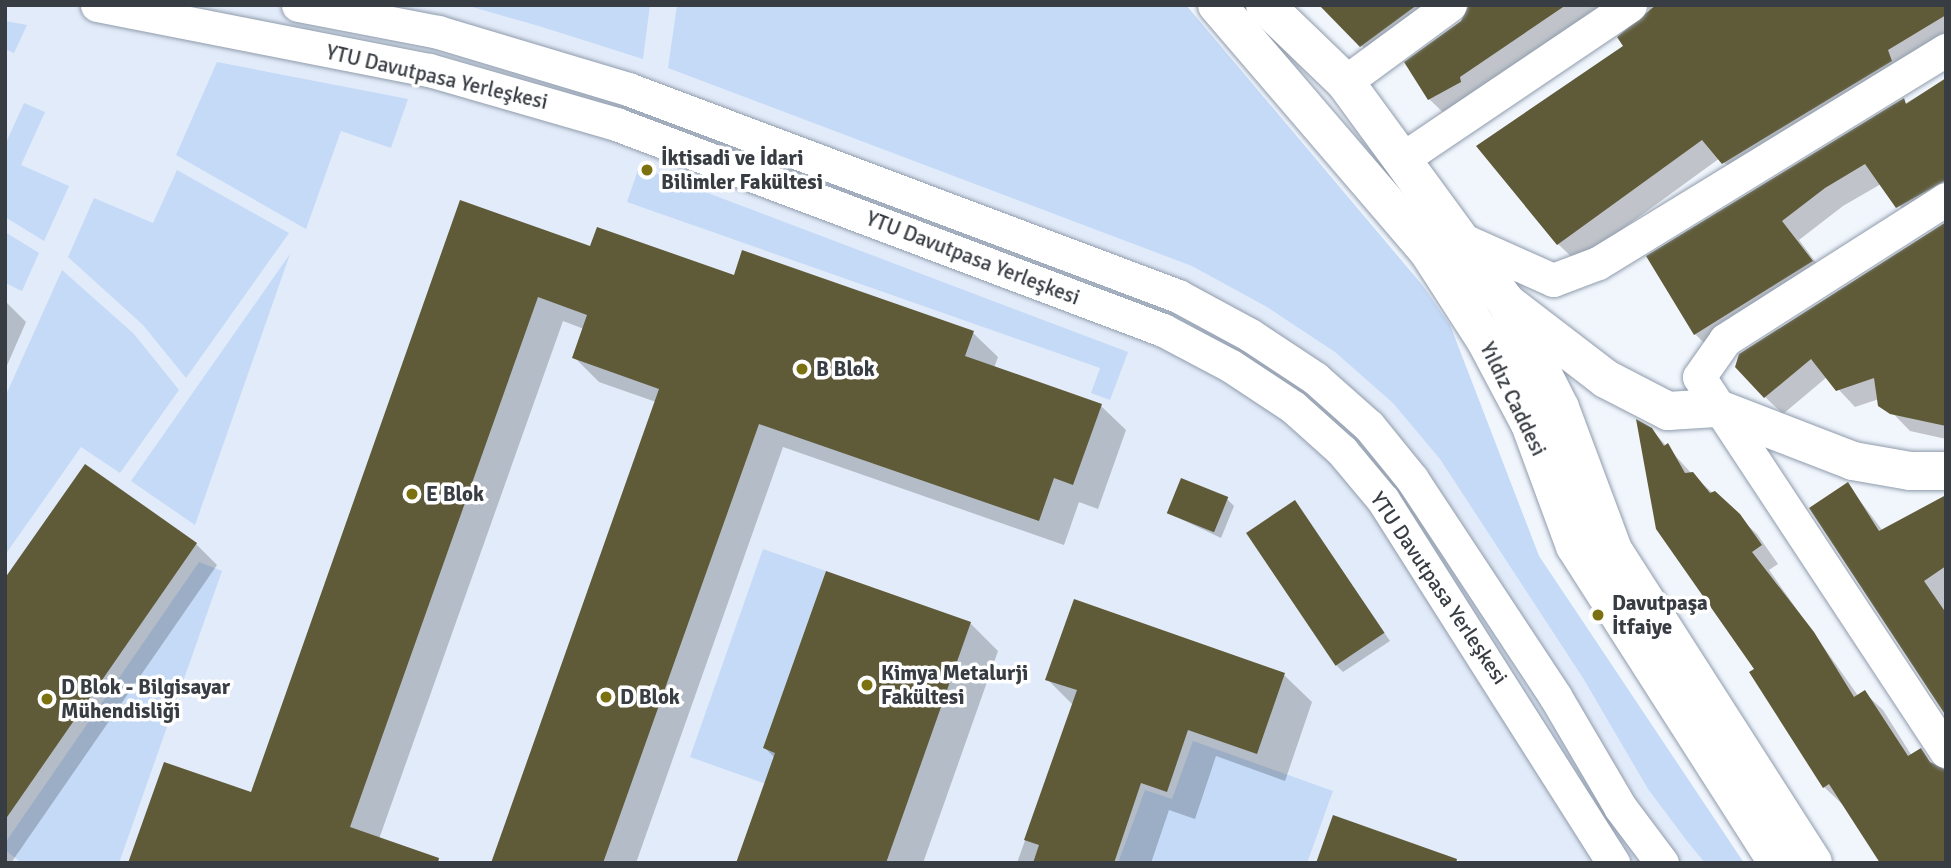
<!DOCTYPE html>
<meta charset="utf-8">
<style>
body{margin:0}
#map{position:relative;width:1951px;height:868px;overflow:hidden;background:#f1f6fd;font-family:Signika,sans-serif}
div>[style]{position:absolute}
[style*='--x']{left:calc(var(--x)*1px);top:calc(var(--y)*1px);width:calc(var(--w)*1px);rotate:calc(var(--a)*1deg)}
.built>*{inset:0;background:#e2ebf9}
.green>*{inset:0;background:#c4daf7}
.shadow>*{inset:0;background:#0003}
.building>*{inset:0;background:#5f5a37;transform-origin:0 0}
.roads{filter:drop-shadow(0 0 2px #909cac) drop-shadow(0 0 2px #909cac)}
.minor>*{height:33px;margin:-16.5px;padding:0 16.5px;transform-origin:16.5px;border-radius:16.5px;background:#fff}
.tertiary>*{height:38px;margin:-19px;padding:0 19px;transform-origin:19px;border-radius:19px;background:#fff}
.secondary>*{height:38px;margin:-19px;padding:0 19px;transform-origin:19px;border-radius:19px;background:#fff}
.dots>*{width:19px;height:19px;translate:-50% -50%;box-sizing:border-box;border:4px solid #fff;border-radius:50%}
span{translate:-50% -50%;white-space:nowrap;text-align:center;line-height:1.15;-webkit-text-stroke:7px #fff;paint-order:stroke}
.street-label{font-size:21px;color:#383d43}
.poi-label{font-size:21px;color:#383d43;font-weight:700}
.left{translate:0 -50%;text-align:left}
.frame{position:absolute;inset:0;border:7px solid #383d43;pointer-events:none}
</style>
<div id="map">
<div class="built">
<i style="clip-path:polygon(5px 5px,1186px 5px,1423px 286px,1450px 325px,1539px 556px,1744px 863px,5px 863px)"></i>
</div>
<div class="green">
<i style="clip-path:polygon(465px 5px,650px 5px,643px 59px,539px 26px)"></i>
<i style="clip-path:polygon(677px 5px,1186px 5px,1423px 286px,1450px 325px,1539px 556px,1744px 863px,1705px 863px,1687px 841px,1648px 789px,1583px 678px,1440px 459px,1393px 403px,1335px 352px,1267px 307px,1192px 266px,668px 68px)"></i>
<i style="clip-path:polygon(5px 21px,27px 25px,14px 53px,5px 49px)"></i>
<i style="clip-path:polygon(217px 62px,408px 99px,391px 148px,341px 131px,306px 229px,176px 155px)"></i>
<i style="clip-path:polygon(24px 103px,45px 112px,21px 165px,69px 186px,44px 241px,5px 217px,5px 145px)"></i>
<i style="clip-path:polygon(639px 167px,1128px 352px,1110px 400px,1091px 393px,1100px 368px,627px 202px)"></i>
<i style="clip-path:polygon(177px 170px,289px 233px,186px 378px,143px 325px,68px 257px,94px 198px,153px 223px)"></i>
<i style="clip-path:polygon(5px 232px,39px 253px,22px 291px,5px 283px)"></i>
<i style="clip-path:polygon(290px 254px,195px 525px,131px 481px)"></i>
<i style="clip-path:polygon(62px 270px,134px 334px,179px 390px,120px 473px,81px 447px,5px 555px,5px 397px)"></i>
<i style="clip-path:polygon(763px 549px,826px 571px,763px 748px,800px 761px,789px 792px,690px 757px)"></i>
<i style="clip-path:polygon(199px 562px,222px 571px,119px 863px,22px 863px,5px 850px,5px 843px)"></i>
<i style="clip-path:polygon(1193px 741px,1333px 791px,1307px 863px,1118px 863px,1145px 790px,1172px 799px)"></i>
</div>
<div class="shadow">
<i style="clip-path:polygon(1321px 5px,1644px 5px,1448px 117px,1429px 99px,1470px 5px,1458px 7px,1380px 64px)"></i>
<i style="clip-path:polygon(1648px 5px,1946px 5px,1946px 45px,1742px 181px,1720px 158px,1577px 262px,1558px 244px,1625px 47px,1649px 14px)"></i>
<i style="clip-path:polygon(1946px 79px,1946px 194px,1911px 219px,1881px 184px,1843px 206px,1799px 240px,1827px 277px,1713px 352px,1695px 334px,1649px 257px)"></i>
<i style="clip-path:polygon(461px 202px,591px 248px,973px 333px,998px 357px,994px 368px,1101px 406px,1126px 430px,1098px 509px,1079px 502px,1064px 545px,783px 447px,636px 863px,493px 863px,656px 402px,599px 382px,574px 357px,584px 329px,563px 321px,379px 839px,439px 863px,133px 863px,252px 794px)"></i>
<i style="clip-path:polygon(1946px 225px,1946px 439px,1910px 431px,1879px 399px,1855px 407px,1827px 377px,1783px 414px,1765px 397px)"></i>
<i style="clip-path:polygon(5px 301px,26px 322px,5px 370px)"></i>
<i style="clip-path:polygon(1651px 429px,1692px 474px,1757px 534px,1778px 564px,1769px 570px,1859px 697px,1865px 693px,1883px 710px,1912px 756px,1842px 804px,1824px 787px,1757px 670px)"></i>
<i style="clip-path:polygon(1848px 485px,1883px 531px,1946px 497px,1946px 714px)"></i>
<i style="clip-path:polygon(1227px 499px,1234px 506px,1221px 538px,1168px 513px)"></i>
<i style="clip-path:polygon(1295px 502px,1390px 641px,1343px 672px,1336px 665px)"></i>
<i style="clip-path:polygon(196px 544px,217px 565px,11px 863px,5px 863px,5px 581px)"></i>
<i style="clip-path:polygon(1075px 601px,1284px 675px,1312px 702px,1285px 781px,1216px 756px,1195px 819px,1169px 810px,1151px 863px,1017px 863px,1073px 705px,1047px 679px)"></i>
<i style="clip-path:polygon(970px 623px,998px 651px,923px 863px,738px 863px,775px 758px,765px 748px)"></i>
</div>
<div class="building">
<i style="clip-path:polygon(1319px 5px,1417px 5px,1360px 47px)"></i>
<i style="clip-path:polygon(1469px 5px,1566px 5px,1460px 77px,1461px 82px,1428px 100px,1404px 62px,1461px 21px)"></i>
<i style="clip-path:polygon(1656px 5px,1946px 5px,1946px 15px,1888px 50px,1892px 61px,1722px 164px,1702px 140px,1557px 245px,1476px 146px,1623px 46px,1617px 37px)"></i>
<i style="clip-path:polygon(1946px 78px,1946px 180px,1896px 208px,1865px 164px,1825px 188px,1782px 221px,1813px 261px,1694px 335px,1646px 256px,1904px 98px,1906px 104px)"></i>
<i style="clip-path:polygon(460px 200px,590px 246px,597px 227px,734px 275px,742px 250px,974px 331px,965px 356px,1102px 404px,1073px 485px,1054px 478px,1039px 521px,759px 424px,603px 863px,491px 863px,659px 389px,572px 358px,587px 315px,538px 297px,350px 827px,439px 858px,438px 863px,128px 863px,164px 762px,251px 792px)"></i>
<i style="clip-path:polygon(1946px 222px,1946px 426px,1890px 414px,1878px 406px,1874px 378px,1836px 391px,1811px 359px,1764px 398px,1735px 367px,1739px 354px)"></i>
<i style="clip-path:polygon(1636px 419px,1652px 428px,1664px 446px,1668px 443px,1685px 473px,1693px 472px,1710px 493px,1715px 491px,1740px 514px,1762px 545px,1752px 552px,1814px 632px,1854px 697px,1865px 690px,1908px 756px,1921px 748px,1930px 762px,1946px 770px,1946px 863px,1880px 863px,1829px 784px,1823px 788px,1749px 672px,1754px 669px,1656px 529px)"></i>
<i style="clip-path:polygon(85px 464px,197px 543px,5px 820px,5px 578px)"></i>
<i style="left:1181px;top:478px;width:51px;height:38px;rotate:22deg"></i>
<i style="clip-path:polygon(1848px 482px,1879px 531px,1946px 495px,1946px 566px,1924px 581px,1946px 613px,1946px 716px,1809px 508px)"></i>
<i style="left:1295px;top:500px;width:160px;height:59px;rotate:56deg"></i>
<i style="clip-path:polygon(826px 571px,971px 622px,886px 863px,736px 863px,775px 753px,763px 748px)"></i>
<i style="clip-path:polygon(1074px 599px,1285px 673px,1257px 754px,1188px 730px,1167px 792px,1141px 783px,1114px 863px,1033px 863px,1039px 845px,1024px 840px,1077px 690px,1045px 680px)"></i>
<i style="clip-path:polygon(1333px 815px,1457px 859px,1456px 863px,1316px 863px)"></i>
</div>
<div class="roads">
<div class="minor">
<i style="--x:97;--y:5;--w:338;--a:11.1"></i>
<i style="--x:429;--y:70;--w:195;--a:16.1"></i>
<i style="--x:616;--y:124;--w:585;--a:20.64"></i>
<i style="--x:1163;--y:330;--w:77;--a:27.9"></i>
<i style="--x:1231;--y:366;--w:74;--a:33.5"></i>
<i style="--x:1293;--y:407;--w:66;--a:41.9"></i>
<i style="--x:1342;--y:451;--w:64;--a:50.1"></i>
<i style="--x:1383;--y:500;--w:430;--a:57.6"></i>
<i style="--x:298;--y:5;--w:143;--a:10.9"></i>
<i style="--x:438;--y:32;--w:198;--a:16.7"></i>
<i style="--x:628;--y:89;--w:588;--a:20.62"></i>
<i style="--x:1178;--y:296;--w:82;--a:28.4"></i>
<i style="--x:1250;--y:335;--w:78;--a:33.5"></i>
<i style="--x:1315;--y:378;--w:72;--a:41.6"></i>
<i style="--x:1369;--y:426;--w:68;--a:50.9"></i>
<i style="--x:1412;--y:479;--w:260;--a:56.6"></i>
<i style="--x:1555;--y:696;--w:129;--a:59.6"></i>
<i style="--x:1620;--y:807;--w:70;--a:53.1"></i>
<i style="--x:1345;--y:82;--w:130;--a:-36.3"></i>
<i style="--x:1402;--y:159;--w:275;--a:-34"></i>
<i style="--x:1946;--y:199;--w:262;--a:147.5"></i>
<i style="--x:1725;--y:340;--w:45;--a:125.1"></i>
<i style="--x:1699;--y:377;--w:448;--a:56.6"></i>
<i style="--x:1459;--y:238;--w:103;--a:24.1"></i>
<i style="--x:1553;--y:280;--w:48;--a:-20.7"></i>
<i style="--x:1598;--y:263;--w:408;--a:-31.5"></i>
</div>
<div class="tertiary">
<i style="--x:1507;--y:303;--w:125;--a:37.5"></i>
<i style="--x:1606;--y:379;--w:70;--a:27.3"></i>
<i style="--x:1668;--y:411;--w:48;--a:-3.6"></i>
<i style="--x:1716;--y:408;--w:147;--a:21.1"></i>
<i style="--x:1853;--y:461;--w:58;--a:10"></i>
<i style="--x:1910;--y:471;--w:36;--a:0"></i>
</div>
<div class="secondary">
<i style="--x:1217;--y:5;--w:324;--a:49.4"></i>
<i style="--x:1428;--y:251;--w:107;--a:57.2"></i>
<i style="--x:1486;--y:341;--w:94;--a:62.1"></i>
<i style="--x:1530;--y:424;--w:130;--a:69.8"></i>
<i style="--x:1575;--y:546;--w:376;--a:57.4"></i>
<i style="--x:1265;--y:5;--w:111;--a:43.9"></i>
<i style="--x:1345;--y:82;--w:274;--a:53.8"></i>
<i style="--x:1507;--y:303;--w:118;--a:63.2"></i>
<i style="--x:1560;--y:408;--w:152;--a:69.5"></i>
<i style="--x:1613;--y:550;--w:371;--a:57.4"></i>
</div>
</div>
<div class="dots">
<i style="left:647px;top:170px;background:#7c7111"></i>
<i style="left:802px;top:369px;background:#7c7111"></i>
<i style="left:412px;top:494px;background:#7c7111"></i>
<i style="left:1598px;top:615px;background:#7c7111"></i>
<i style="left:867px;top:685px;background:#7c7111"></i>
<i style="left:606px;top:697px;background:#7c7111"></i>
<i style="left:47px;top:699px;background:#7c7111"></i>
</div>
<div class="street-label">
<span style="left:437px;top:77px;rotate:13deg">YTU Davutpasa Yerleşkesi</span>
<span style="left:973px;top:258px;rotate:21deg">YTU Davutpasa Yerleşkesi</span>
<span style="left:1513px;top:399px;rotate:64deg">Yıldız Caddesi</span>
<span style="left:1439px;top:588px;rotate:56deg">YTU Davutpasa Yerleşkesi</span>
</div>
<div class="poi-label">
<span class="left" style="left:661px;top:170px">İktisadi ve İdari<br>Bilimler Fakültesi</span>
<span class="left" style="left:816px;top:369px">B Blok</span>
<span class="left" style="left:426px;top:494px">E Blok</span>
<span class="left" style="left:1612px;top:615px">Davutpaşa<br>İtfaiye</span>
<span class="left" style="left:881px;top:685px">Kimya Metalurji<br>Fakültesi</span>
<span class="left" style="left:61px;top:699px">D Blok - Bilgisayar<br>Mühendisliği</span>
<span class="left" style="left:620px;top:697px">D Blok</span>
</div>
<div class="frame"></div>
</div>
